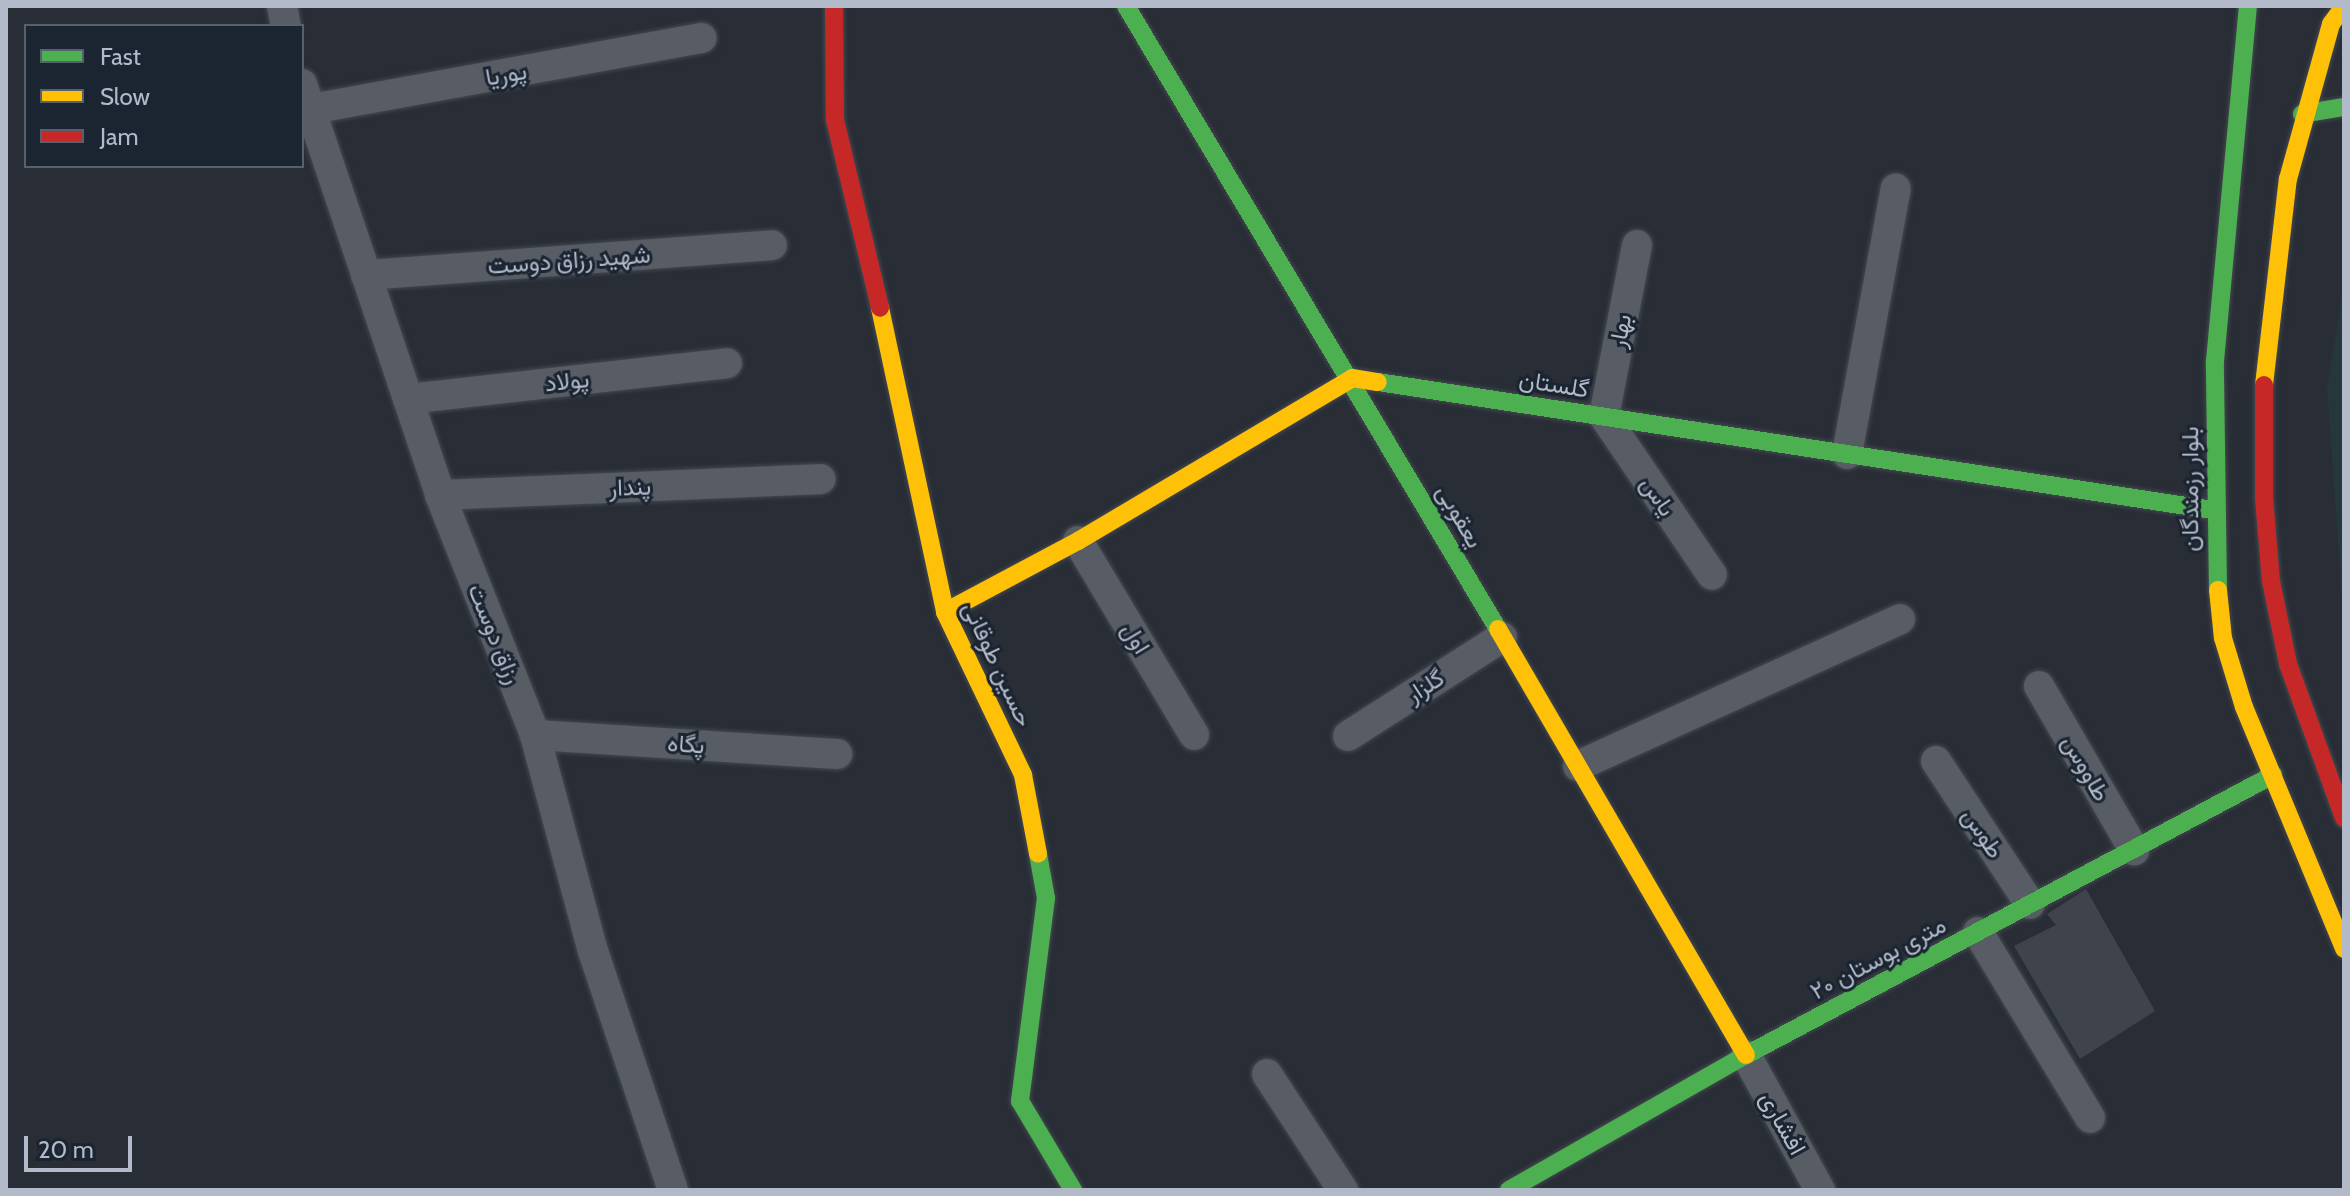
<!DOCTYPE html>
<meta charset="utf-8">
<style>
body{margin:0}
#map{position:relative;width:2350px;height:1196px;overflow:hidden;background:#282d36;font-family:Cabin,Vazirmatn,sans-serif}
div>[style]{position:absolute}
[style*='--x']{left:calc(var(--x)*1px);top:calc(var(--y)*1px);width:calc(var(--w)*1px);rotate:calc(var(--a)*1deg)}
.green>*{inset:0;background:#25373c}
.building>*{inset:0;background:#3f444c}
.roads{filter:drop-shadow(0 0 2px #44484f) drop-shadow(0 0 2px #44484f)}
.street>*{height:30px;margin:-15px;padding:0 15px;transform-origin:15px;border-radius:15px;background:#585c64}
.fast>*{height:18px;margin:-9px;padding:0 9px;transform-origin:9px;border-radius:9px;background:#4caf50}
.slow>*{height:18px;margin:-9px;padding:0 9px;transform-origin:9px;border-radius:9px;background:#ffc107}
.jam>*{height:18px;margin:-9px;padding:0 9px;transform-origin:9px;border-radius:9px;background:#c62828}
span{translate:-50% -50%;white-space:nowrap;text-align:center;line-height:1.15;-webkit-text-stroke:6px #1b2431;paint-order:stroke}
.street-label{font-size:24px;color:#b2b9c8}
.frame{position:absolute;inset:0;border:8px solid #b2b9c8;pointer-events:none}
.legend{position:absolute;left:24px;top:24px;width:280px;height:144px;box-sizing:border-box;background:#1b2431;border:2px solid #57606d;margin:0;padding:10px 14px;list-style:none;font-size:24px;color:#b2b9c8}
.legend li{display:flex;align-items:center;gap:16px;height:40px}
.legend b{width:40px;border:2px solid #57606d}
.scale{position:absolute;left:24px;top:1136px;width:108px;height:36px;box-sizing:border-box;border:4px solid #b2b9c8;border-top:0;padding-left:10px;font-size:24px;line-height:28px;white-space:nowrap;color:#b2b9c8;-webkit-text-stroke:6px #1b2431;paint-order:stroke}
</style>
<div id="map">
<div class="green">
<i style="clip-path:polygon(2344px 284px,2344px 629px,2327px 388px)"></i>
</div>
<div class="building">
<i style="clip-path:polygon(2086px 889px,2155px 1011px,2080px 1059px,2014px 946px,2056px 925px,2047px 914px)"></i>
</div>
<div class="roads">
<div class="street">
<i style="--x:282;--y:6;--w:20;--a:79"></i>
<i style="--x:302;--y:84;--w:434;--a:71.4"></i>
<i style="--x:440;--y:495;--w:258;--a:68.4"></i>
<i style="--x:535;--y:735;--w:224;--a:75"></i>
<i style="--x:593;--y:951;--w:252;--a:71.5"></i>
<i style="--x:311;--y:109;--w:397;--a:-10.3"></i>
<i style="--x:1637;--y:245;--w:174;--a:100.9"></i>
<i style="--x:1604;--y:416;--w:192;--a:55.8"></i>
<i style="--x:366;--y:275;--w:407;--a:-4.2"></i>
<i style="--x:408;--y:399;--w:321;--a:-6.4"></i>
<i style="--x:1847;--y:454;--w:270;--a:-79.6"></i>
<i style="--x:440;--y:495;--w:381;--a:-2.4"></i>
<i style="--x:1078;--y:541;--w:226;--a:59.1"></i>
<i style="--x:2039;--y:686;--w:190;--a:59.9"></i>
<i style="--x:535;--y:735;--w:303;--a:3.6"></i>
<i style="--x:1348;--y:736;--w:183;--a:-32.7"></i>
<i style="--x:1936;--y:761;--w:171;--a:56.7"></i>
<i style="--x:1578;--y:766;--w:354;--a:-24.5"></i>
<i style="--x:1978;--y:932;--w:217;--a:58.9"></i>
<i style="--x:1746;--y:1055;--w:154;--a:61.3"></i>
<i style="--x:1267;--y:1074;--w:139;--a:56.8"></i>
</div>
<div class="fast">
<i style="--x:1126;--y:6;--w:726;--a:59.16"></i>
<i style="--x:2302;--y:114;--w:43;--a:-9.5"></i>
<i style="--x:1378;--y:382;--w:845;--a:8.72"></i>
<i style="--x:2218;--y:590;--w:229;--a:-90.8"></i>
<i style="--x:2215;--y:361;--w:357;--a:-84.7"></i>
<i style="--x:1038;--y:854;--w:45;--a:79.7"></i>
<i style="--x:1046;--y:898;--w:205;--a:97.3"></i>
<i style="--x:1020;--y:1101;--w:104;--a:59.2"></i>
<i style="--x:1509;--y:1190;--w:273;--a:-29.7"></i>
<i style="--x:1746;--y:1055;--w:597;--a:-27.98"></i>
</div>
<div class="slow">
<i style="--x:880;--y:308;--w:311;--a:77.9"></i>
<i style="--x:945;--y:612;--w:181;--a:64.4"></i>
<i style="--x:1023;--y:775;--w:80;--a:79.2"></i>
<i style="--x:2264;--y:385;--w:207;--a:-83.4"></i>
<i style="--x:2288;--y:179;--w:161;--a:-74.5"></i>
<i style="--x:2331;--y:24;--w:22;--a:-54"></i>
<i style="--x:2218;--y:590;--w:48;--a:84.1"></i>
<i style="--x:2223;--y:638;--w:72;--a:73.1"></i>
<i style="--x:2244;--y:707;--w:262;--a:67.5"></i>
<i style="--x:945;--y:612;--w:151;--a:-28.1"></i>
<i style="--x:1078;--y:541;--w:319;--a:-30.7"></i>
<i style="--x:1352;--y:378;--w:26;--a:9"></i>
<i style="--x:1498;--y:629;--w:493;--a:59.8"></i>
</div>
<div class="jam">
<i style="--x:834;--y:6;--w:114;--a:89.5"></i>
<i style="--x:835;--y:120;--w:193;--a:76.5"></i>
<i style="--x:2264;--y:385;--w:113;--a:90"></i>
<i style="--x:2264;--y:498;--w:83;--a:85.2"></i>
<i style="--x:2271;--y:581;--w:85;--a:78.4"></i>
<i style="--x:2288;--y:664;--w:164;--a:70"></i>
</div>
</div>
<div class="street-label">
<span style="left:506px;top:74px;rotate:-10deg">پوریا</span>
<span style="left:569px;top:260px;rotate:-4deg">شهید رزاق دوست</span>
<span style="left:1620px;top:331px;rotate:-79deg">بهار</span>
<span style="left:567px;top:381px;rotate:-6deg">پولاد</span>
<span style="left:1554px;top:384px;rotate:9deg">گلستان</span>
<span style="left:630px;top:487px;rotate:-2deg">پندار</span>
<span style="left:2190px;top:489px;rotate:-90deg">بلوار رزمندگان</span>
<span style="left:1658px;top:496px;rotate:56deg">یاس</span>
<span style="left:1460px;top:516px;rotate:60deg">یعقوبی</span>
<span style="left:495px;top:634px;rotate:68deg">رزاق دوست</span>
<span style="left:1136px;top:638px;rotate:59deg">اول</span>
<span style="left:998px;top:664px;rotate:65deg">حسین طوقانی</span>
<span style="left:1425px;top:686px;rotate:-33deg">گلزار</span>
<span style="left:686px;top:744px;rotate:4deg">پگاه</span>
<span style="left:2086px;top:768px;rotate:60deg">طاووس</span>
<span style="left:1983px;top:833px;rotate:56deg">طوس</span>
<span style="left:1878px;top:958px;rotate:-28deg">۲۰ متری بوستان</span>
<span style="left:1783px;top:1123px;rotate:61deg">افشاری</span>
</div>
<div class="frame"></div>
<ul class="legend">
<li><b style="height:10px;background:#4caf50"></b>Fast</li>
<li><b style="height:10px;background:#ffc107"></b>Slow</li>
<li><b style="height:10px;background:#c62828"></b>Jam</li>
</ul>
<div class="scale">20 m</div>
</div>
